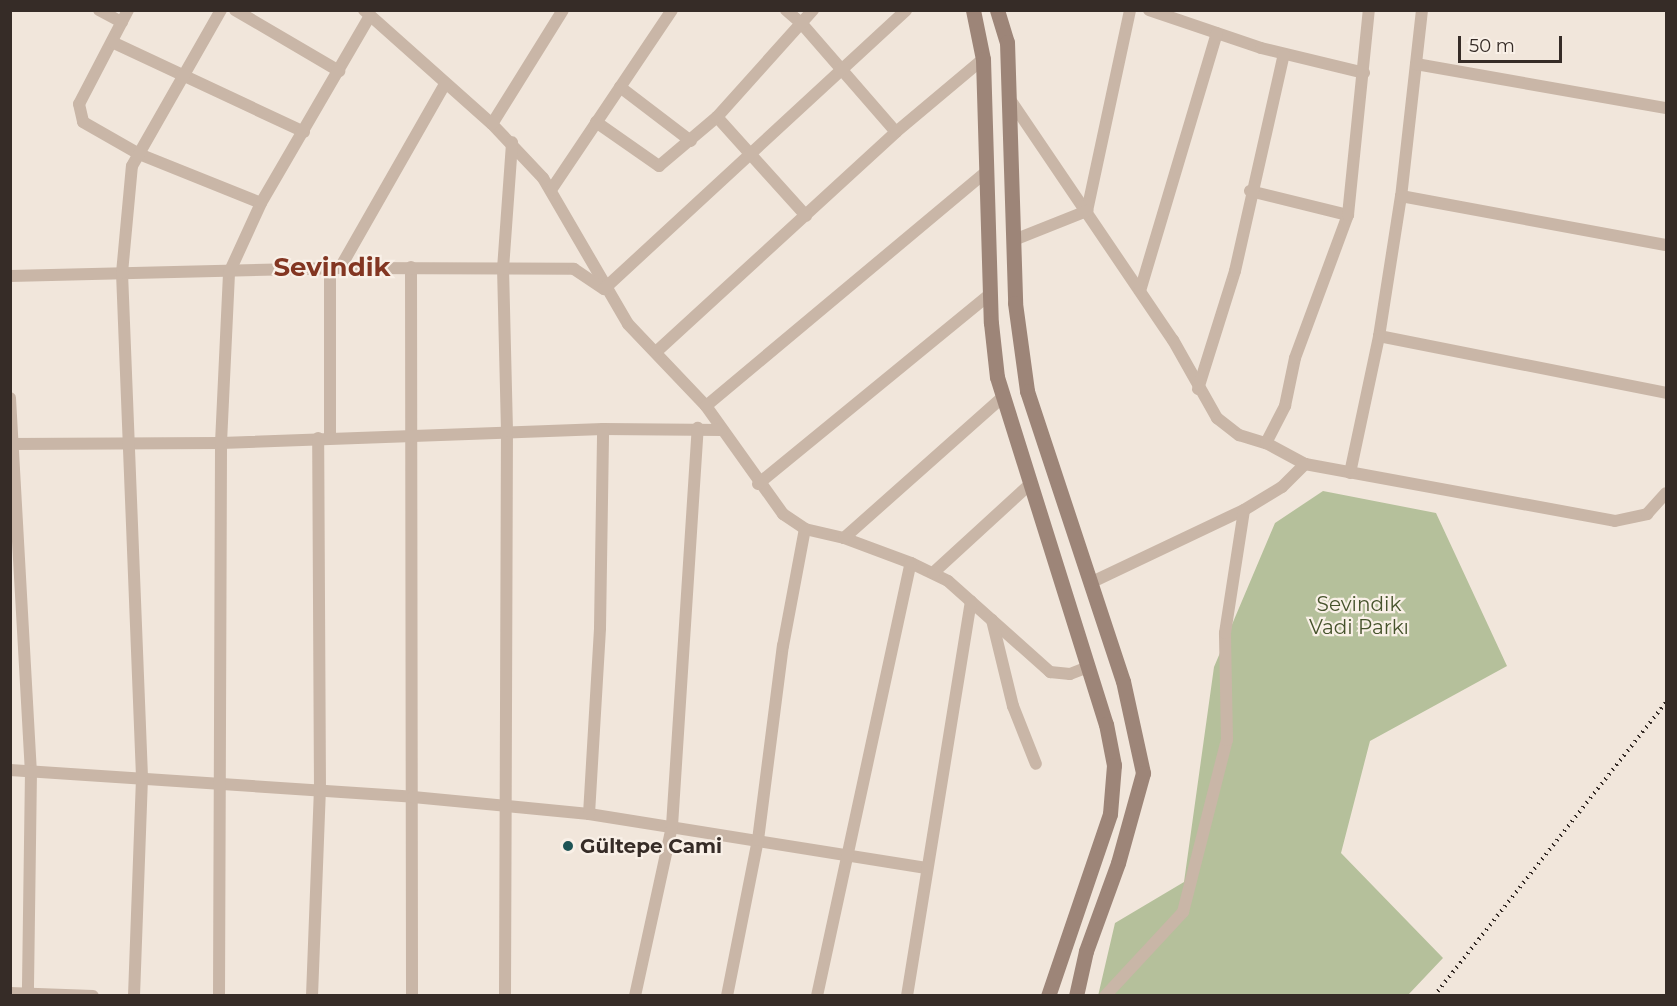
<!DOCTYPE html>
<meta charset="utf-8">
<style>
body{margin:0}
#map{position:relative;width:1677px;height:1006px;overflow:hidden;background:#f1e6db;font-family:Montserrat,sans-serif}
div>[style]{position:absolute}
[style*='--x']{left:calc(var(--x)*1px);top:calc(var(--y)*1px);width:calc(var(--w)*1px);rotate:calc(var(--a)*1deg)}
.green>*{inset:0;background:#b5c09b}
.street>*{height:12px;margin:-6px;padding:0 6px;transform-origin:6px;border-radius:6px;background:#c9b6a7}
.secondary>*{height:15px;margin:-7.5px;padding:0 7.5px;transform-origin:7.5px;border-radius:7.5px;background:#9d8578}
.rail>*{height:4px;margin-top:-2px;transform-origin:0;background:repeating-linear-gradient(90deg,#362c27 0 1.5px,transparent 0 6px)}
.dots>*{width:16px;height:16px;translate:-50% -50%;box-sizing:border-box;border:3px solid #f9f0e7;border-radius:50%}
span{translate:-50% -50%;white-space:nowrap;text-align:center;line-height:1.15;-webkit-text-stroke:4.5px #f9f0e7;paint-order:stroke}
.park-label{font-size:20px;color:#46532c}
.poi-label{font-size:20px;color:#362c27;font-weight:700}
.left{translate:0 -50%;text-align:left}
.district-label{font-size:26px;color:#833622;font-weight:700}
.frame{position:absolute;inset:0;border:12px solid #362c27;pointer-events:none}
.scale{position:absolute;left:1458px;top:36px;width:104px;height:27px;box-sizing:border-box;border:3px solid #362c27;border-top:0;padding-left:8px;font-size:18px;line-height:21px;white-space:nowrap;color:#362c27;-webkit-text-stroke:4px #f9f0e7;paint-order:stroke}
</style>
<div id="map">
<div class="green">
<i style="clip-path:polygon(1323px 491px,1436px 513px,1507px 666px,1370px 741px,1341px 853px,1443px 958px,1408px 995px,1098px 996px,1115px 923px,1184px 882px,1214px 667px,1275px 523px)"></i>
</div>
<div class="street">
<i style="--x:99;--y:10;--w:26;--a:28"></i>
<i style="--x:128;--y:10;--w:106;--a:117.5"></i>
<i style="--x:79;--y:104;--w:18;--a:77"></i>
<i style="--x:83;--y:122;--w:64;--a:29.7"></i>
<i style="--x:139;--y:154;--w:131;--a:21.9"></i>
<i style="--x:235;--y:10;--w:121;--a:30.4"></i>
<i style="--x:364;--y:10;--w:171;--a:41.7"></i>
<i style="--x:492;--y:124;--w:74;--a:46.6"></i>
<i style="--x:543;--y:178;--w:169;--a:59.8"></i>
<i style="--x:628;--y:324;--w:113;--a:46.4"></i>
<i style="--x:706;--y:406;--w:133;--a:54.5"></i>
<i style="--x:783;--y:514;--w:27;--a:34"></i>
<i style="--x:805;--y:529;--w:40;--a:13"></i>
<i style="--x:844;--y:538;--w:72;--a:20.5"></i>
<i style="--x:911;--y:563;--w:41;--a:25.9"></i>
<i style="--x:948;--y:581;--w:137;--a:41.7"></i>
<i style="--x:1050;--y:672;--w:20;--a:6"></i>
<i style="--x:1070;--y:674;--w:19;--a:-21"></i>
<i style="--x:786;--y:10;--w:21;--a:41"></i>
<i style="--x:802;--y:24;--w:143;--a:49"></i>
<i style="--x:1149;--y:10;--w:118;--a:18.7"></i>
<i style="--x:1261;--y:48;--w:106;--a:13.6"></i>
<i style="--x:1422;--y:10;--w:187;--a:96.4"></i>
<i style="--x:1401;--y:196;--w:142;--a:98.9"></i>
<i style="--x:1379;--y:336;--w:293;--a:11.2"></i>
<i style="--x:112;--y:42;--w:212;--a:25.1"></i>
<i style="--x:1416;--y:64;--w:254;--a:10"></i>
<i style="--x:620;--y:87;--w:89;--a:37.3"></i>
<i style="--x:1011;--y:101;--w:289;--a:55.9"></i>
<i style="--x:1173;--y:340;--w:90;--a:60.6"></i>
<i style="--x:1217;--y:418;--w:28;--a:38"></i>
<i style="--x:1239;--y:435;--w:28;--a:17"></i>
<i style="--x:1266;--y:443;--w:44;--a:28.3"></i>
<i style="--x:1305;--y:464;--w:315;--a:10.4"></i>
<i style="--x:1615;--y:521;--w:33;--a:-12"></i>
<i style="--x:1647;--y:514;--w:28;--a:-48"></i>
<i style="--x:717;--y:117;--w:133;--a:48"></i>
<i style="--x:596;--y:122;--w:77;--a:34.9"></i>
<i style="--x:659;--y:166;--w:76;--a:-40.2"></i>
<i style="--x:717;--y:117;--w:144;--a:-48.1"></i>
<i style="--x:492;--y:124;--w:134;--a:-58.1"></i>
<i style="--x:551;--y:190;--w:217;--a:-56.1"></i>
<i style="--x:1250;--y:191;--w:101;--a:13.8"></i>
<i style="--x:1401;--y:196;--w:269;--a:10.5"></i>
<i style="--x:1087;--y:211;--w:206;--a:-77.9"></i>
<i style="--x:1014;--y:240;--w:79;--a:-21.7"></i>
<i style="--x:411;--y:267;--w:729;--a:89.92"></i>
<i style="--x:330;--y:268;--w:170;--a:90"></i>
<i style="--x:340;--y:268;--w:212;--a:-60.3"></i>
<i style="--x:10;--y:276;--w:330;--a:-1.4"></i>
<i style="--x:340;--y:268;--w:234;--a:0.2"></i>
<i style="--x:574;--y:269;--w:36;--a:34"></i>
<i style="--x:604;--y:289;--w:411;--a:-42.7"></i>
<i style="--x:1140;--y:291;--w:269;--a:-73.4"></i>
<i style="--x:656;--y:352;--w:326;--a:-42.5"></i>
<i style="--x:896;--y:132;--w:114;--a:-40"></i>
<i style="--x:1198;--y:389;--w:124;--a:-72.6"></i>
<i style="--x:1235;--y:271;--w:222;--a:-77.3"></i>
<i style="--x:10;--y:398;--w:374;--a:86.8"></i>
<i style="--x:31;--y:771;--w:225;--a:90.8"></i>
<i style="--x:706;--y:406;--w:366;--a:-39.9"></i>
<i style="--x:1266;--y:443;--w:42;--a:-62.8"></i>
<i style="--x:1285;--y:406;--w:49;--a:-78.2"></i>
<i style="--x:1295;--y:358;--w:153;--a:-69.7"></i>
<i style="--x:1348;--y:215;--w:206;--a:-84.2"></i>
<i style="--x:10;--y:444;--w:211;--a:-0.3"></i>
<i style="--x:221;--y:443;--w:382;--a:-2.1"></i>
<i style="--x:603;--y:429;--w:119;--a:0.5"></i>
<i style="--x:1350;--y:473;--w:140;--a:-78"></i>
<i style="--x:758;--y:484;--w:301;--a:-39.3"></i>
<i style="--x:844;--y:538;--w:213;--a:-41.6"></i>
<i style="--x:933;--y:573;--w:132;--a:-42.5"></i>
<i style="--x:1090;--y:583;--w:170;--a:-25.4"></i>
<i style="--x:1244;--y:510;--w:44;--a:-31.2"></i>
<i style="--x:1282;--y:487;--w:33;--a:-45"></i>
<i style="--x:992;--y:620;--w:89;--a:76.3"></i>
<i style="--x:1013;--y:706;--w:62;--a:68.4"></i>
<i style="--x:10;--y:770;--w:404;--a:3.8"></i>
<i style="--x:413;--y:797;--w:177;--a:5.5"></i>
<i style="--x:589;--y:814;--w:340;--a:9.1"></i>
<i style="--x:589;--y:814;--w:186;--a:-86.6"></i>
<i style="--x:600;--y:628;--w:199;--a:-89.1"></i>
<i style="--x:10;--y:993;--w:83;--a:2.1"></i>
<i style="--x:134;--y:996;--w:219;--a:-87.9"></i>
<i style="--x:142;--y:777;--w:504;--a:-92.27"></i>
<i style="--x:122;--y:273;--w:107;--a:-84.7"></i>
<i style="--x:132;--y:166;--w:180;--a:-60.3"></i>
<i style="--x:219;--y:996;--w:553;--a:-89.79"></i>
<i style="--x:221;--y:443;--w:170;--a:-87.3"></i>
<i style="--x:229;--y:273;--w:77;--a:-65.4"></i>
<i style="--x:261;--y:203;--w:216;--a:-59.8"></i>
<i style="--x:312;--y:996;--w:205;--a:-87.8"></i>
<i style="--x:320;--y:791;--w:353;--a:-90.3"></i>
<i style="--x:505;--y:996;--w:565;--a:-89.8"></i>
<i style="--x:507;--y:431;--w:162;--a:-91.4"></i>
<i style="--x:503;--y:269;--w:127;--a:-85.9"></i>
<i style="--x:635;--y:996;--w:174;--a:-77.7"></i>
<i style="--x:672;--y:826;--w:399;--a:-86.3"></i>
<i style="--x:727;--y:996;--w:159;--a:-78.8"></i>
<i style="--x:758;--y:840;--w:196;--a:-82.7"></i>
<i style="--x:783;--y:646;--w:119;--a:-79.4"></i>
<i style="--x:817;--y:996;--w:443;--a:-77.8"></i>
<i style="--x:907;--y:996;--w:400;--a:-80.8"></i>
<i style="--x:1105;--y:996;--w:115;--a:-47.1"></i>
<i style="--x:1183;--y:912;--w:178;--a:-75.7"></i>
<i style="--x:1227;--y:740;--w:107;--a:-91.1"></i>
<i style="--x:1225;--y:633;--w:124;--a:-81.2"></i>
</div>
<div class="secondary">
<i style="--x:973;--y:10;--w:50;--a:78.5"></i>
<i style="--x:983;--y:59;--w:264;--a:88.3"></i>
<i style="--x:991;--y:323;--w:54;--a:83.7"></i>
<i style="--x:997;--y:377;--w:364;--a:72.6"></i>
<i style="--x:1106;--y:724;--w:42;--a:79"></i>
<i style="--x:1114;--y:765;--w:49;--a:94.7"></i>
<i style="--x:1110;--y:814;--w:192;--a:108.8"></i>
<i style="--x:997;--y:10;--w:34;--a:73"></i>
<i style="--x:1007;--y:42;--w:261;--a:88.2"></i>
<i style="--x:1015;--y:303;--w:89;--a:82.2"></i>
<i style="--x:1027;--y:391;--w:305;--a:71.7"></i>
<i style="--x:1123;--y:681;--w:94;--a:77.7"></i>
<i style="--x:1143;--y:773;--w:93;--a:105.5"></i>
<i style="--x:1118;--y:863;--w:94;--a:110"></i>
<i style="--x:1086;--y:951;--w:46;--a:102.5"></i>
</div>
<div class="rail">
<i style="--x:1434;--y:996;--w:375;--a:-51.7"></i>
</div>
<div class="dots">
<i style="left:568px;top:846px;background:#1e5456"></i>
</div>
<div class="park-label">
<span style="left:1359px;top:616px">Sevindik<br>Vadi Parkı</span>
</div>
<div class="poi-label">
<span class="left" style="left:580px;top:846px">Gültepe Cami</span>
</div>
<div class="district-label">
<span style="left:332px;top:268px">Sevindik</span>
</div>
<div class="frame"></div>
<div class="scale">50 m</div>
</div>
